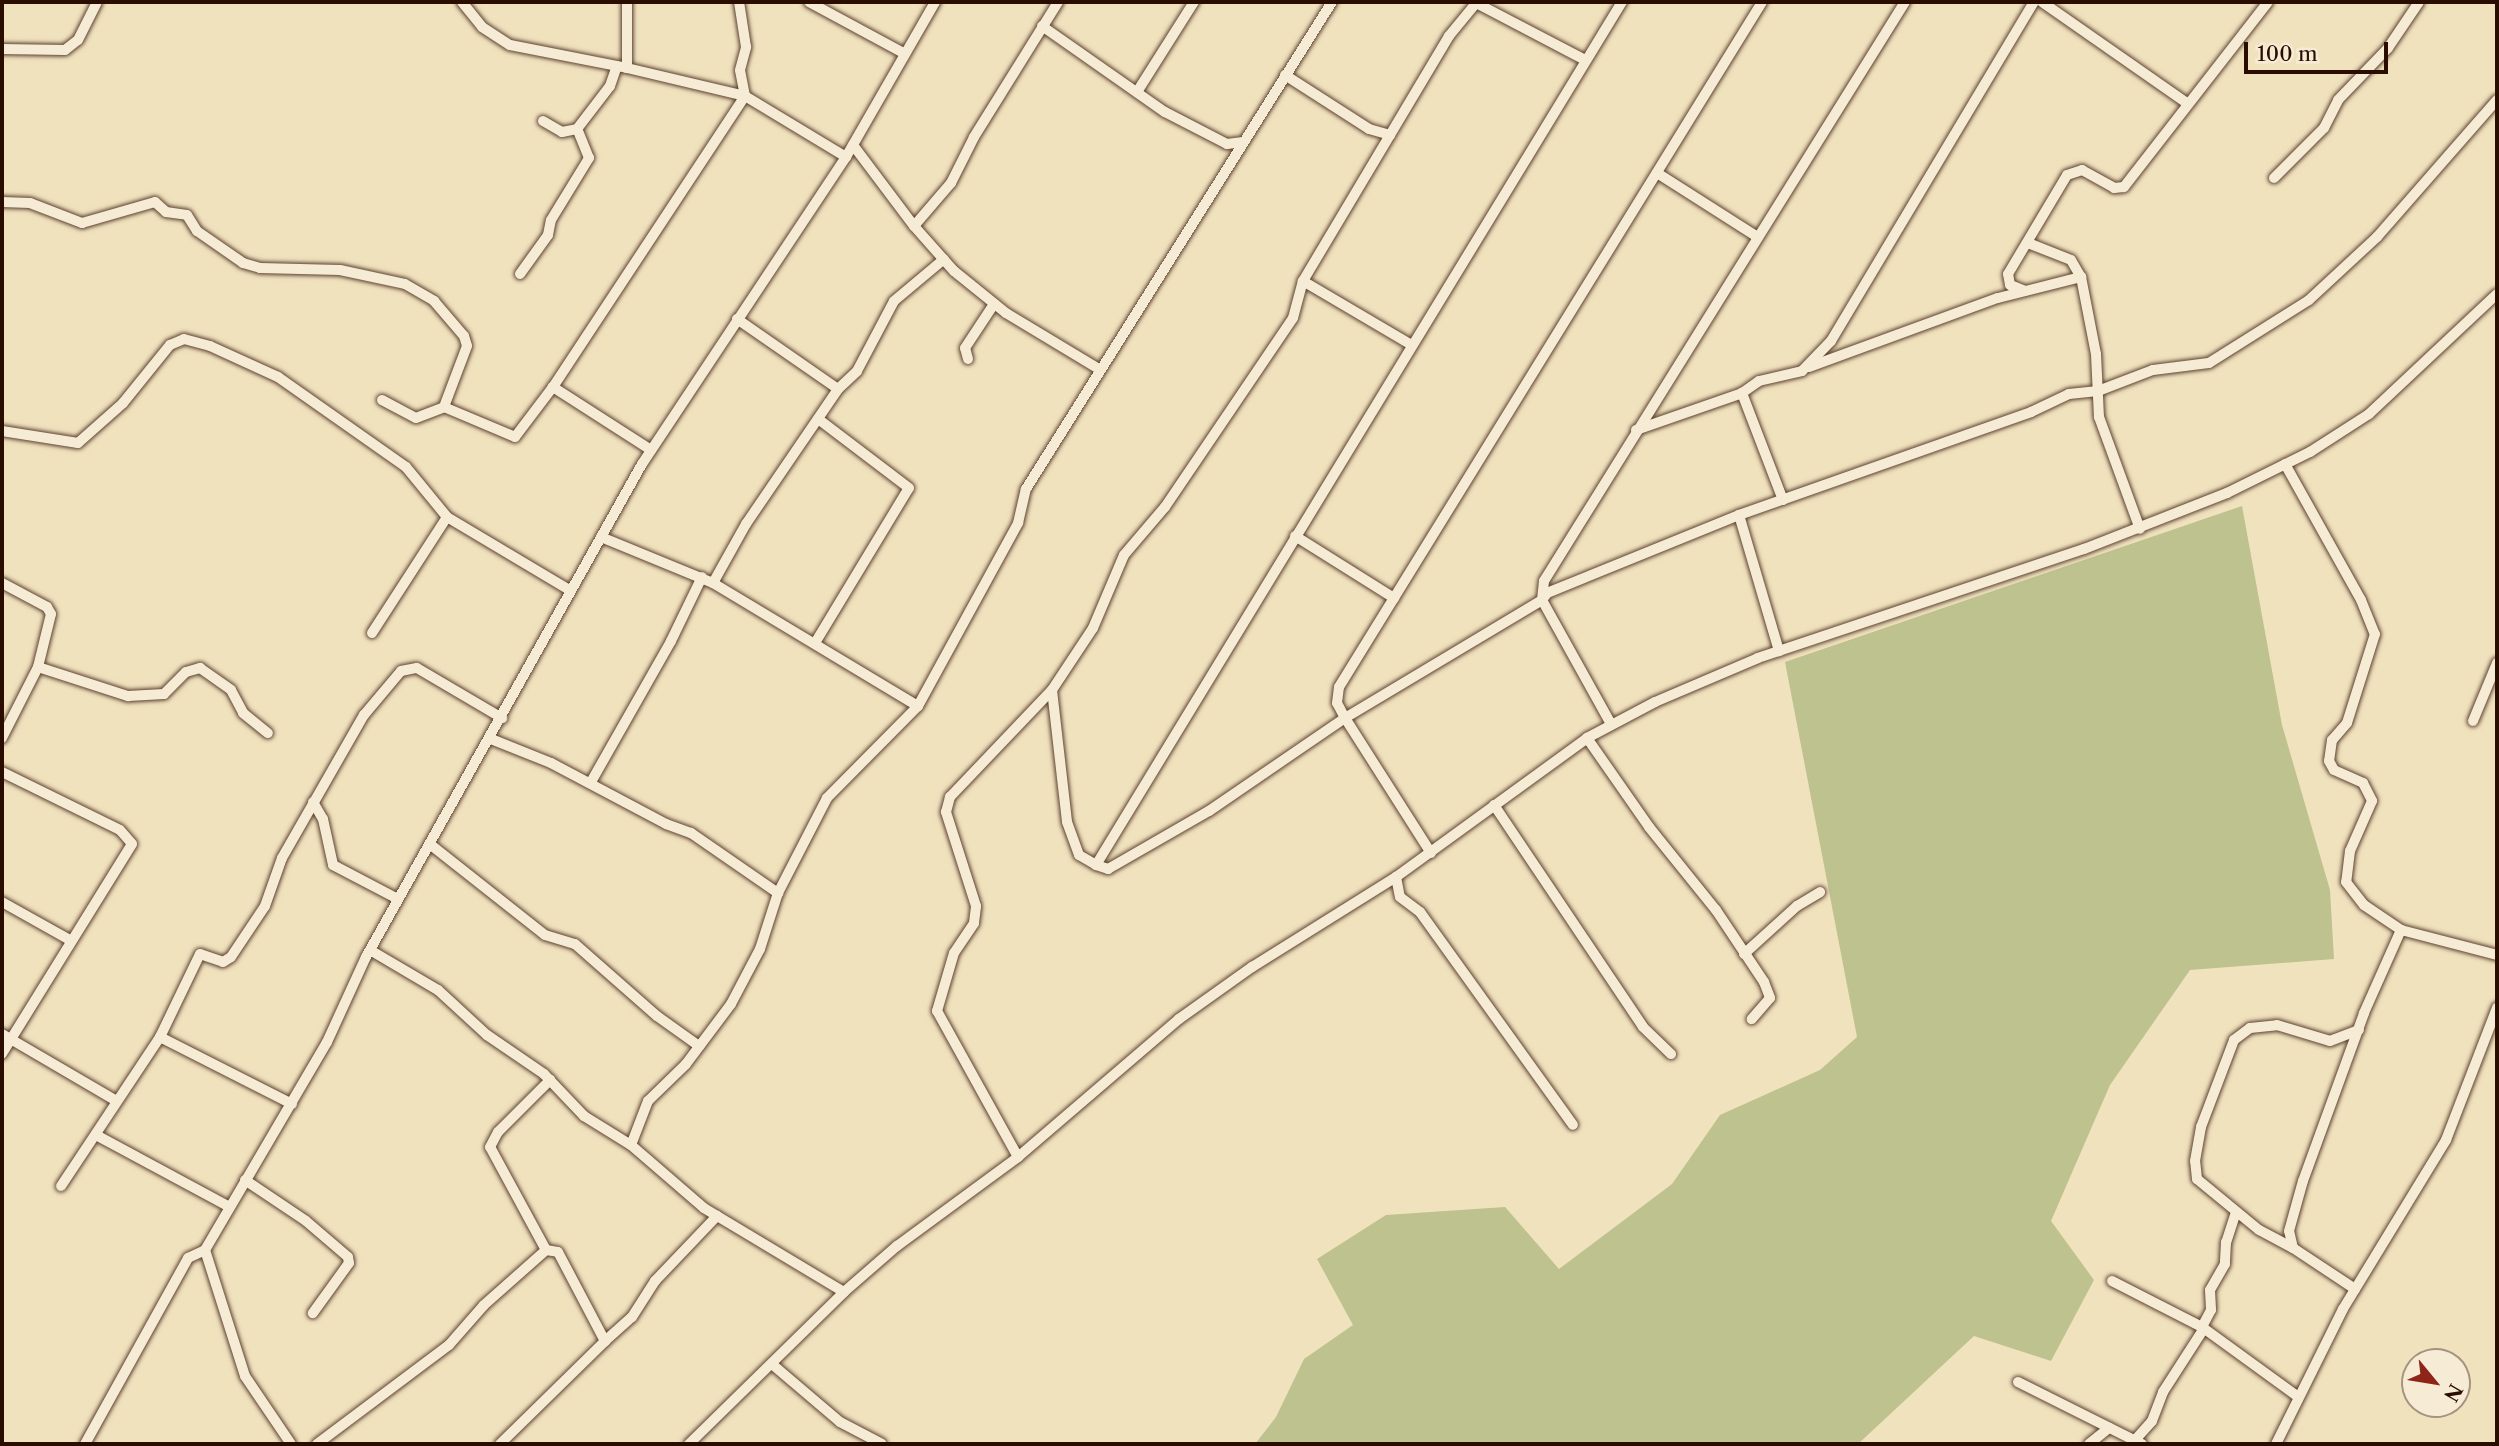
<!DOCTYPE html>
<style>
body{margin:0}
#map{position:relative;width:2499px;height:1446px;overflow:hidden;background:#f1e2be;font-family:"Libre Caslon Text",serif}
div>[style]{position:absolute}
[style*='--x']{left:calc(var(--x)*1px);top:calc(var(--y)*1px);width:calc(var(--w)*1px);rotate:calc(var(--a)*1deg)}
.green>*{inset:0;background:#bdc28f}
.roads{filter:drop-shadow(0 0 2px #5c4230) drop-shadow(0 0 2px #5c4230)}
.minor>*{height:10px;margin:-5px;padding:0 5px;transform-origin:5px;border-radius:5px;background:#f6ecd5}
span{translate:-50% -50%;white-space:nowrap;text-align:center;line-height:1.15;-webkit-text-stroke:5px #f6ecd5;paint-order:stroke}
.frame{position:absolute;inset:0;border:4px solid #2b0d00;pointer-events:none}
.north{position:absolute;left:2401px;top:1348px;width:70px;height:70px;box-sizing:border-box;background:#f6ecd5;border:2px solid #a59380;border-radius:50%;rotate:120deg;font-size:19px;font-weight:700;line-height:28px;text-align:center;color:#2b0d00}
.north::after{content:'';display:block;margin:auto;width:24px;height:32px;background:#8f2418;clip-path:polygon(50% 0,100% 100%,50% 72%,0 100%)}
.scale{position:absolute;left:2244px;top:42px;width:144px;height:32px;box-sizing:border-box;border:4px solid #2b0d00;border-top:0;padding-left:9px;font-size:21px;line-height:24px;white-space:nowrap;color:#2b0d00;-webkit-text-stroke:5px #f6ecd5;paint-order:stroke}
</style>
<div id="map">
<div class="green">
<i style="clip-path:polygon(2242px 506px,2282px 725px,2330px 890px,2334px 959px,2190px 970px,2110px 1085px,2051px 1221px,2094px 1280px,2051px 1361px,1974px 1336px,1858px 1444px,1255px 1444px,1276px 1417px,1304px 1359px,1353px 1325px,1317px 1259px,1386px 1215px,1505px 1207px,1559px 1269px,1672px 1184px,1720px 1115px,1820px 1070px,1857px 1037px,1785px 662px)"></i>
</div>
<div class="roads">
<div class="minor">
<i style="--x:462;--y:2;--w:32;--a:51"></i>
<i style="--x:482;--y:27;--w:33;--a:33"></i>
<i style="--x:510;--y:45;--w:119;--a:11.1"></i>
<i style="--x:627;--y:2;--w:66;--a:90"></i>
<i style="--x:627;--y:68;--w:121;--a:13.3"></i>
<i style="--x:745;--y:96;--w:118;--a:31.1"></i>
<i style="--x:809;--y:2;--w:109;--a:28.4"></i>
<i style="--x:2042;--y:2;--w:177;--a:34.9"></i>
<i style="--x:1476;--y:3;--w:123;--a:27.6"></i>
<i style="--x:1042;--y:26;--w:150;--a:35"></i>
<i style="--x:1165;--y:112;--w:70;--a:27.3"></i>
<i style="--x:1227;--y:144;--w:16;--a:-7"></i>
<i style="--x:2;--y:49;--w:63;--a:0.9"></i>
<i style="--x:65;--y:50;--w:16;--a:-38"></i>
<i style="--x:78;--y:40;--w:42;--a:-63.4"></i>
<i style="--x:1285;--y:75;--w:100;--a:32.7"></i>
<i style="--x:1369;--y:129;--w:22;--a:16"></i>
<i style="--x:1137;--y:92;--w:107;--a:-57.7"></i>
<i style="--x:543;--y:121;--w:22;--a:30"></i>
<i style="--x:562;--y:132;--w:15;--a:-11"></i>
<i style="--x:577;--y:129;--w:54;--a:-52.5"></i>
<i style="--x:610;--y:86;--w:21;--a:-71"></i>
<i style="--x:853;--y:145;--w:101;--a:53"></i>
<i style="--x:914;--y:226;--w:60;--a:48.4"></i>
<i style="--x:954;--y:271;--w:67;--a:38.9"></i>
<i style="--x:1006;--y:313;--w:109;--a:31.1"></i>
<i style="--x:1657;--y:173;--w:117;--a:32.5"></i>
<i style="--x:2274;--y:178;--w:71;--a:-45"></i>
<i style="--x:2324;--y:128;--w:31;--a:-63"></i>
<i style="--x:2338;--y:100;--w:72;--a:-46.1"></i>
<i style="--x:2388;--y:48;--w:55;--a:-56"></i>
<i style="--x:2;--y:202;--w:28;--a:2"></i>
<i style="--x:30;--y:203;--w:56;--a:21"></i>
<i style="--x:82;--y:223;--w:76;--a:-16"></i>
<i style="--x:155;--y:202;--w:15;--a:42"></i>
<i style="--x:166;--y:212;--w:21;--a:8"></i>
<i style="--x:187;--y:215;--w:19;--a:58"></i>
<i style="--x:197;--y:231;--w:56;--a:34.8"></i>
<i style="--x:243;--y:263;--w:18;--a:16"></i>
<i style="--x:260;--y:268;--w:80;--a:1.4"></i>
<i style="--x:340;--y:270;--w:66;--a:12.2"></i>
<i style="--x:405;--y:284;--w:34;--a:30"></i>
<i style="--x:434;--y:301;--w:46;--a:49.4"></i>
<i style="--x:464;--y:336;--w:10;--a:73"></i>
<i style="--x:467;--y:346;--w:65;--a:110.7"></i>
<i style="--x:444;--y:407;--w:77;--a:22.9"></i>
<i style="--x:515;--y:437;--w:63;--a:-52.8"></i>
<i style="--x:914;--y:226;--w:57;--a:-49.3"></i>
<i style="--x:951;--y:183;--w:51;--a:-63.4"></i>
<i style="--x:974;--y:137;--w:159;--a:-58.1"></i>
<i style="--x:2028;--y:243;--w:46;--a:21.6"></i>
<i style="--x:2071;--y:260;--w:20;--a:60"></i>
<i style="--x:2081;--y:277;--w:78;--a:79"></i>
<i style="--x:2096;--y:354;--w:63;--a:87.3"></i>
<i style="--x:2099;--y:417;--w:119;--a:69.9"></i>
<i style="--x:520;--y:274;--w:48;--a:-54.3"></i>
<i style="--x:548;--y:235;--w:15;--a:-79"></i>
<i style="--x:551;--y:220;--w:73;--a:-58.5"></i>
<i style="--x:589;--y:158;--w:31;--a:-112"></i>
<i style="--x:1303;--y:281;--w:124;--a:30.5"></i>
<i style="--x:2025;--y:291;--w:16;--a:-158"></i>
<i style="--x:2010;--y:285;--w:11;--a:-100"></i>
<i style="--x:2008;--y:274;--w:115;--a:-59.2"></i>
<i style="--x:2067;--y:175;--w:16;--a:-18"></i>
<i style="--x:2082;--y:170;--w:37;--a:29"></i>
<i style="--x:2114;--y:188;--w:10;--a:-6"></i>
<i style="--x:2124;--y:187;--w:234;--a:-52.1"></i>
<i style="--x:968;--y:359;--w:11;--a:-105"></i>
<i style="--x:965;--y:348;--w:53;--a:-56.6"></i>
<i style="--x:1809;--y:367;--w:201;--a:-20.1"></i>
<i style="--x:1998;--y:298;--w:86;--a:-14.2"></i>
<i style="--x:838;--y:389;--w:26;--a:-43"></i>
<i style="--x:857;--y:371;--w:79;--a:-62.1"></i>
<i style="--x:894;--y:301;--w:65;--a:-40"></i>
<i style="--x:382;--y:400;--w:38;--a:28"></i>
<i style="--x:416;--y:418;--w:30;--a:-21"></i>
<i style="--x:1636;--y:430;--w:112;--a:-19.2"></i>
<i style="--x:2;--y:431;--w:77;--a:9"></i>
<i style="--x:78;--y:443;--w:60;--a:-41.6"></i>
<i style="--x:123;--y:403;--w:75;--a:-51"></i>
<i style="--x:170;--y:345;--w:15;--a:-23"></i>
<i style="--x:184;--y:339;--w:27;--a:15"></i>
<i style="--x:210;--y:346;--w:75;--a:24.5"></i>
<i style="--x:278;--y:377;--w:156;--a:35.1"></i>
<i style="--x:406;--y:467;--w:65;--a:50.6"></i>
<i style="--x:447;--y:517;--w:144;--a:30.8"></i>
<i style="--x:651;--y:450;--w:117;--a:-147.3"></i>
<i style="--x:553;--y:387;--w:349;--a:-56.6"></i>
<i style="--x:745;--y:96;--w:26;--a:-101"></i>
<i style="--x:740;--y:70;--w:24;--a:-75"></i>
<i style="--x:746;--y:47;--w:46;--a:-98.8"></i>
<i style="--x:2285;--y:464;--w:156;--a:60.8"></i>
<i style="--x:2361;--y:600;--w:37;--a:68"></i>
<i style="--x:2375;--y:634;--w:93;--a:107.5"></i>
<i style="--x:2347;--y:723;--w:23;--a:131"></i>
<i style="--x:2332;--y:740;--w:21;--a:98"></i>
<i style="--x:2329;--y:761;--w:10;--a:61"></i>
<i style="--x:2334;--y:770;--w:32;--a:24"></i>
<i style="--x:2363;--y:783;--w:20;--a:63"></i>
<i style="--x:2372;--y:801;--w:55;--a:113.7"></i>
<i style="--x:2350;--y:851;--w:31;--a:97"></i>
<i style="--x:2346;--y:882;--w:29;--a:52"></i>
<i style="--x:2364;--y:905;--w:45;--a:34"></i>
<i style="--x:2401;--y:930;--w:99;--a:14.6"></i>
<i style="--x:1783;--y:500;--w:115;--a:-111"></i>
<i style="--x:1742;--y:393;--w:21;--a:-35"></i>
<i style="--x:1759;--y:381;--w:44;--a:-13.1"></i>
<i style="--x:1802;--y:371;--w:42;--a:-46"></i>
<i style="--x:1831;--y:341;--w:395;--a:-59.1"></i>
<i style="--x:1739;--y:515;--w:142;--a:73.6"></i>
<i style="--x:1295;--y:536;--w:117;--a:32.1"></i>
<i style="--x:601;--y:537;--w:121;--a:22.3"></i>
<i style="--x:713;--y:583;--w:239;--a:31"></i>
<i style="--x:2;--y:583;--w:51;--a:28.1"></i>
<i style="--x:47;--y:607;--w:8;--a:60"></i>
<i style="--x:51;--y:614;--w:55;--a:103.8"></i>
<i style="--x:38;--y:667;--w:80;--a:116.9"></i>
<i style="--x:713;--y:583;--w:68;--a:-60.8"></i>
<i style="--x:746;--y:524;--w:163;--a:-55.7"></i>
<i style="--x:838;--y:389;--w:123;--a:-145.3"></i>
<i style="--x:372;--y:633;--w:138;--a:-57.1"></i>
<i style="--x:815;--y:643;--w:181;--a:-58.8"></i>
<i style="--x:909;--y:488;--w:114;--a:-142.8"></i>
<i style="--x:38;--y:667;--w:95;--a:17.9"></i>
<i style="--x:128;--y:696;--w:36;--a:-3"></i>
<i style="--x:164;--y:694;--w:31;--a:-45"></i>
<i style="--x:186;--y:672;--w:15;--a:-16"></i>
<i style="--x:200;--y:668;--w:38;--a:35"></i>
<i style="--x:231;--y:690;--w:26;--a:62"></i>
<i style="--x:243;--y:713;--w:32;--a:39"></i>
<i style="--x:1052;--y:690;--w:133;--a:83.5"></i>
<i style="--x:1067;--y:822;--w:35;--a:70"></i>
<i style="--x:1079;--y:855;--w:20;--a:30"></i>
<i style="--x:1096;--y:865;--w:1011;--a:-58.64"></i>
<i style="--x:2473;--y:721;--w:63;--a:-67.5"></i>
<i style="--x:1611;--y:724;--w:142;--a:-119.1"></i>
<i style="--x:1542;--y:600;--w:19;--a:-84"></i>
<i style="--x:1544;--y:581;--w:682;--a:-58.06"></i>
<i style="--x:1587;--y:738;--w:108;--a:55.1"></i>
<i style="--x:1649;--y:827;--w:107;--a:51.1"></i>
<i style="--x:1716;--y:910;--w:87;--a:56.3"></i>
<i style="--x:1764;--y:982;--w:17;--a:69"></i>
<i style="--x:1770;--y:998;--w:28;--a:131"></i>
<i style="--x:491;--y:739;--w:65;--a:21.8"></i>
<i style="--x:551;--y:763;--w:130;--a:27.9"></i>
<i style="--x:666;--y:824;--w:27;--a:20"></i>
<i style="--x:691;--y:833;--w:106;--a:34.6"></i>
<i style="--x:2;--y:772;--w:131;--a:26.2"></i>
<i style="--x:120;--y:830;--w:18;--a:49"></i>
<i style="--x:132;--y:844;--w:247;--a:121.8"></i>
<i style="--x:591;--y:782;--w:162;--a:-60.4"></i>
<i style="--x:671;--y:641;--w:71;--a:-64.2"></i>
<i style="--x:313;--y:802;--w:20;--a:60"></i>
<i style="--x:323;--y:819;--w:47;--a:77.7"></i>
<i style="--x:333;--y:865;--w:73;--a:27.6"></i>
<i style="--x:1494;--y:805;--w:267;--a:56.1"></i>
<i style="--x:1643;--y:1027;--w:39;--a:44"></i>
<i style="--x:431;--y:845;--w:145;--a:38.3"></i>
<i style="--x:545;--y:935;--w:31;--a:17"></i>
<i style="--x:575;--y:944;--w:109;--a:41.3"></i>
<i style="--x:657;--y:1016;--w:52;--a:35.5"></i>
<i style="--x:1431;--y:853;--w:160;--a:-122.5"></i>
<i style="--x:1345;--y:718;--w:17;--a:-118"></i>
<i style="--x:1337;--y:703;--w:16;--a:-83"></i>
<i style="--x:1339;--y:687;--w:805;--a:-58.3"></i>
<i style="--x:1096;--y:865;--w:13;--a:18"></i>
<i style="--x:1108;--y:869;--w:116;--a:-29.9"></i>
<i style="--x:1209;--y:811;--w:165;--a:-34.4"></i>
<i style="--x:1345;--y:718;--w:230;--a:-30.9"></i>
<i style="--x:1542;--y:600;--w:9;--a:-54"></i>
<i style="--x:1547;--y:593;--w:207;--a:-22.1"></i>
<i style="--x:1739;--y:515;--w:310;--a:-19.4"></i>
<i style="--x:2031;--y:412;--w:42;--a:-25.3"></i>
<i style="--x:2069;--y:394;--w:29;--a:-6"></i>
<i style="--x:2098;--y:391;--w:59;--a:-20.9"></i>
<i style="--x:2153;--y:370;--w:56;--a:-7.1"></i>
<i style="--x:2209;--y:363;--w:118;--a:-32.2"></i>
<i style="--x:2309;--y:300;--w:93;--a:-42.8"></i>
<i style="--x:2377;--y:237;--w:182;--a:-48.8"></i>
<i style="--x:1396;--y:877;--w:20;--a:79"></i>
<i style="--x:1400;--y:897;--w:25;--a:37"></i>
<i style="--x:1420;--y:912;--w:262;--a:54.3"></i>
<i style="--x:2;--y:902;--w:78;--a:29.2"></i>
<i style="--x:370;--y:950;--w:79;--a:30.5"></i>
<i style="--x:438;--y:990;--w:67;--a:42.6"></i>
<i style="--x:487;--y:1035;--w:69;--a:34.4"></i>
<i style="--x:544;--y:1074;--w:58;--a:46.4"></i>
<i style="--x:584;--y:1116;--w:55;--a:31.7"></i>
<i style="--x:631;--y:1145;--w:96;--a:40.8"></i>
<i style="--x:704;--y:1208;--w:163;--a:31"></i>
<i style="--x:1744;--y:954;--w:72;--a:-42.2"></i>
<i style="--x:1797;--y:906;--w:27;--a:-31"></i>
<i style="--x:2;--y:1034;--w:131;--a:30.3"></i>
<i style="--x:160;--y:1037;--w:148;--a:26.9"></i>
<i style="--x:96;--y:1135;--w:150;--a:28.3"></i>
<i style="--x:631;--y:1145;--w:47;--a:-68.9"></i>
<i style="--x:648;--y:1101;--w:53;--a:-44.2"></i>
<i style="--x:686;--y:1064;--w:75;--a:-53.1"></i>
<i style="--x:731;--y:1004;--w:62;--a:-62.2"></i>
<i style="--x:760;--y:949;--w:59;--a:-72.2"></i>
<i style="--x:778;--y:893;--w:107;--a:-62.7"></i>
<i style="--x:827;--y:798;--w:129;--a:-45.3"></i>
<i style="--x:918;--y:706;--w:209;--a:-61.3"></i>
<i style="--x:1018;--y:523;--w:35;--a:-77"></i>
<i style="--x:1026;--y:489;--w:575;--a:-57.86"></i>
<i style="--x:1018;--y:1157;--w:167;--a:-119"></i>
<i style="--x:937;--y:1011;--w:60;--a:-73.7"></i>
<i style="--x:954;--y:953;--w:36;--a:-56"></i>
<i style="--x:974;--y:923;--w:17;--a:-83"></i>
<i style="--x:976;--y:906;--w:99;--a:-107.7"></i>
<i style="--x:946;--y:812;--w:16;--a:-75"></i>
<i style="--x:950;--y:797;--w:148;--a:-46.4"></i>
<i style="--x:1052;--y:690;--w:74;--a:-56.5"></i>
<i style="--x:1093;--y:628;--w:79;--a:-67"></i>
<i style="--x:1124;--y:555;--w:63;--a:-49.5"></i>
<i style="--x:1165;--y:507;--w:228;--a:-55.9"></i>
<i style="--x:1293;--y:318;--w:38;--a:-75"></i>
<i style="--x:1303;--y:281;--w:285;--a:-59.2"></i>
<i style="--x:1449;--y:36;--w:44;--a:-50.5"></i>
<i style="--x:245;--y:1180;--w:73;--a:33.9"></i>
<i style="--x:306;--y:1221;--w:55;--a:40.6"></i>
<i style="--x:348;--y:1257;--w:6;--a:81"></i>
<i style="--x:349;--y:1263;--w:62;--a:125.8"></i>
<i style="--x:61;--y:1186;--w:179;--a:-56.4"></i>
<i style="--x:160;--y:1037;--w:92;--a:-64.3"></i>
<i style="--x:200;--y:954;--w:24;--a:19"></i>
<i style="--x:223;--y:962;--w:9;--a:-32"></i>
<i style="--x:231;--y:957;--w:61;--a:-56.3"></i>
<i style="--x:265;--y:906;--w:51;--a:-70.5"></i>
<i style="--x:282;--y:858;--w:165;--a:-60.2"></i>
<i style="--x:364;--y:715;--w:57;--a:-49.9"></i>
<i style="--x:401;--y:671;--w:16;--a:-11"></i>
<i style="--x:417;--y:668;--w:99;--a:30.5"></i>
<i style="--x:2236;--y:1212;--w:32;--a:108"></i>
<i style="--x:2226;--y:1242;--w:22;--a:93"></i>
<i style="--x:2225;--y:1264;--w:30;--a:120"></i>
<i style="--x:2210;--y:1290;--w:20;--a:87"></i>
<i style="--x:2211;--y:1310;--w:19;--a:118"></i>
<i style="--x:2202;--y:1327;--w:117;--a:36"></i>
<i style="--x:2293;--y:1248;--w:38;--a:-152"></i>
<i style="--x:2259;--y:1230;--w:80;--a:-140.6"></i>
<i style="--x:2197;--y:1179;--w:18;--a:-96"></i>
<i style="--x:2195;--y:1161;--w:35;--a:-80"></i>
<i style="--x:2201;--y:1127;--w:93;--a:-69.2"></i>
<i style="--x:2234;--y:1040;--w:20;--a:-37"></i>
<i style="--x:2250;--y:1028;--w:27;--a:-6"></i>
<i style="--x:2277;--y:1025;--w:55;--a:16.8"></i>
<i style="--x:2330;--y:1041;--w:31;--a:-21"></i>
<i style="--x:546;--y:1250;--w:117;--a:-118.5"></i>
<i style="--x:490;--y:1147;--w:17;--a:-62"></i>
<i style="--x:498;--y:1132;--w:74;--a:-45"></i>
<i style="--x:2112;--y:1281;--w:101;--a:27.1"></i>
<i style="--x:2355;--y:1289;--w:74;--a:-146.5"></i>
<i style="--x:2293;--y:1248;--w:17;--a:-103"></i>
<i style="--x:2289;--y:1231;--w:52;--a:-74.4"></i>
<i style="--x:2303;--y:1181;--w:179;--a:-70"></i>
<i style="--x:2364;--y:1013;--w:91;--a:-66"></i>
<i style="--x:773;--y:1365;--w:88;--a:40.4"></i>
<i style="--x:840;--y:1422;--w:47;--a:27.6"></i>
<i style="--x:2018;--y:1382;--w:139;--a:26.6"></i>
<i style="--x:2135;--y:1440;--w:25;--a:-48"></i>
<i style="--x:2152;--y:1421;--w:31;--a:-69"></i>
<i style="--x:2163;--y:1392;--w:74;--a:-57.2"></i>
<i style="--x:85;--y:1444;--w:213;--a:-61"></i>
<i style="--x:188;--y:1258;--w:19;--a:-25"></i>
<i style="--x:291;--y:1444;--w:82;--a:-124.1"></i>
<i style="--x:245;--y:1376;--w:132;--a:-107.6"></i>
<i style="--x:205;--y:1250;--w:241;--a:-59.6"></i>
<i style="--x:327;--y:1042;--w:94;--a:-65.4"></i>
<i style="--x:366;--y:957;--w:565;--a:-60.76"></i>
<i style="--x:642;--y:464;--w:369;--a:-56.4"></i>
<i style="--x:846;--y:157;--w:179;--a:-60.1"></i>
<i style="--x:317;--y:1444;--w:165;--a:-36.9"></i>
<i style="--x:449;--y:1345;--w:53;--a:-48.8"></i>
<i style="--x:484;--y:1305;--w:83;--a:-41.6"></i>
<i style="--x:546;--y:1250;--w:12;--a:9"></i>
<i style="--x:558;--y:1252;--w:101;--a:62.2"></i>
<i style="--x:605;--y:1341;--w:36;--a:-42"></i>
<i style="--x:632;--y:1317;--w:43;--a:-57.4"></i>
<i style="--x:655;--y:1281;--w:90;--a:-46.4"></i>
<i style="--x:500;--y:1444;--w:147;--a:-44.4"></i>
<i style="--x:689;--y:1444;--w:217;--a:-44.4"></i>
<i style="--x:844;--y:1292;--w:70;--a:-41"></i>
<i style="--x:897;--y:1246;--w:150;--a:-36.3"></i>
<i style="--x:1018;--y:1157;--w:212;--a:-40.6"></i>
<i style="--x:1179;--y:1019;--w:90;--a:-35.5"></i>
<i style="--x:1252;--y:967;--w:170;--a:-32"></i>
<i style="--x:1396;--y:877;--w:236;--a:-36"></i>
<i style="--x:1587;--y:738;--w:77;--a:-27.9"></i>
<i style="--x:1655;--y:702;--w:112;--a:-23.1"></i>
<i style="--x:1758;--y:658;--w:344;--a:-18.5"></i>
<i style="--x:2084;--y:549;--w:154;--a:-21.4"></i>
<i style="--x:2227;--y:493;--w:93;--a:-26.3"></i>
<i style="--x:2310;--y:452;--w:70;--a:-32.8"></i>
<i style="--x:2369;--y:414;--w:175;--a:-43.2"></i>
<i style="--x:2089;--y:1444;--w:26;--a:-39"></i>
<i style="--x:2276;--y:1444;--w:151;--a:-63.6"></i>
<i style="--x:2343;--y:1309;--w:198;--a:-58.6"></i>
<i style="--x:2446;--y:1140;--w:142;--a:-68.9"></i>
</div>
</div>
<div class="frame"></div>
<div class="north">N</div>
<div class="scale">100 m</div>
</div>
